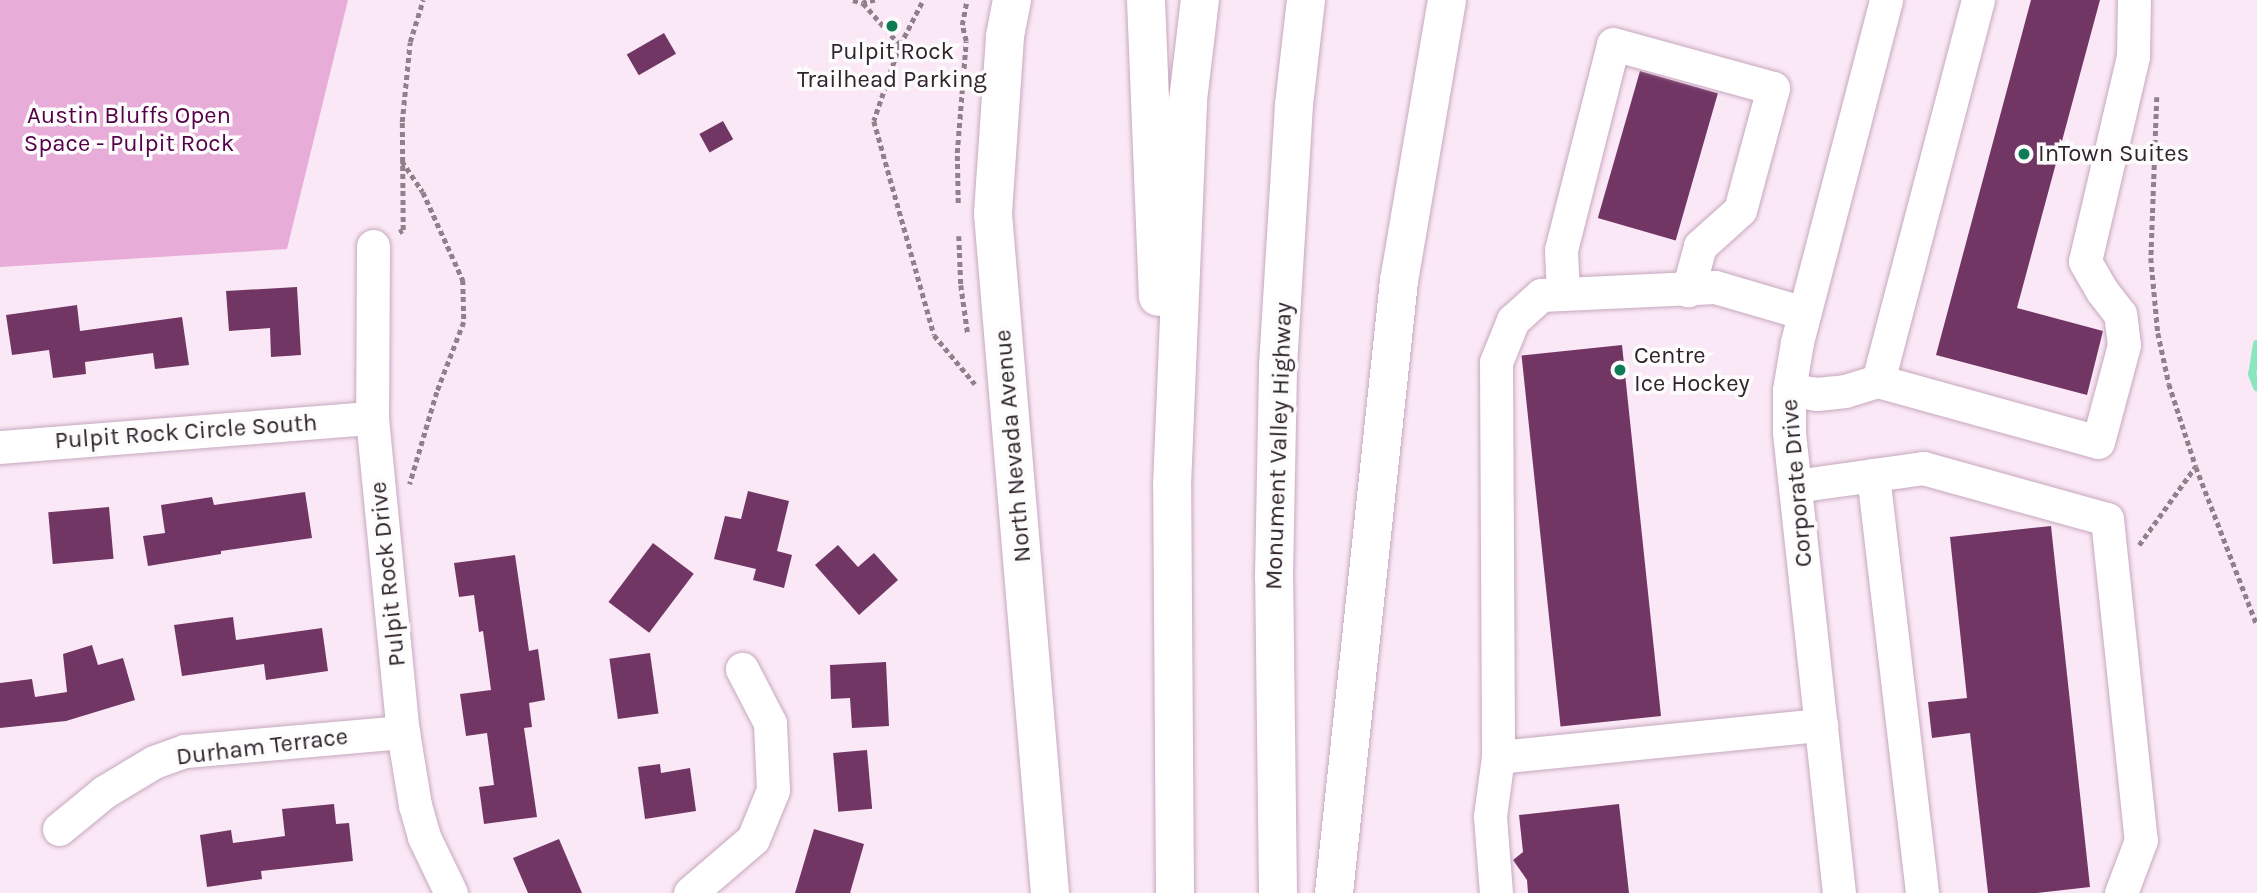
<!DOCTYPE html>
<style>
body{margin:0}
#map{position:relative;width:2257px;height:893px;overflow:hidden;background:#fbe8f6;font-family:Karla,sans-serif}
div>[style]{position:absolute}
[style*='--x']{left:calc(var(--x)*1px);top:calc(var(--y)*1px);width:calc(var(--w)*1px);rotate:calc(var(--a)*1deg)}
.green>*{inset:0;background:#e7acd8}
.stream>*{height:8px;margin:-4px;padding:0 4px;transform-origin:4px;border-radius:4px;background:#8ae6bc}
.building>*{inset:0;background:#723665;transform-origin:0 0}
.path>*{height:4.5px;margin-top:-2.25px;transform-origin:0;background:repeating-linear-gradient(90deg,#8f808b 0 5px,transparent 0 8.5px)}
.roads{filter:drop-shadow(0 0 2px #c6a8be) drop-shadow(0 0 2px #c6a8be)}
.minor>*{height:33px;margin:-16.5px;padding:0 16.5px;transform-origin:16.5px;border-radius:16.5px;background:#fff}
.major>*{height:38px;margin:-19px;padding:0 19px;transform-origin:19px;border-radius:19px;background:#fff}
.highway>*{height:38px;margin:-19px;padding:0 19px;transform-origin:19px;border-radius:19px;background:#fff}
.dots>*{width:19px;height:19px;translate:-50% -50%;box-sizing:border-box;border:4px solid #fcfcfc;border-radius:50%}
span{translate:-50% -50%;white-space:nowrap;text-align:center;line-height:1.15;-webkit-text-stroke:7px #fcfcfc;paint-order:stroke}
.poi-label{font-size:24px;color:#2f232c}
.left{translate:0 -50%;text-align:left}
.park-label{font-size:24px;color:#550049}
.street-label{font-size:24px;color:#2f232c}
</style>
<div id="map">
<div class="green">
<i style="clip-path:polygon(0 0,348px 0,287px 249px,0 267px)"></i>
</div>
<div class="stream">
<i style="--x:2257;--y:344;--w:30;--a:99"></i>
<i style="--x:2252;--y:374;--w:14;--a:69"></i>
</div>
<div class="building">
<i style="clip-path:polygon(2031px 0,2100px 0,2017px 308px,2103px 331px,2087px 395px,1936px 355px)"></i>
<i style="left:664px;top:33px;width:24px;height:43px;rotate:60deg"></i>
<i style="left:1640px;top:71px;width:81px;height:153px;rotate:16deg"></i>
<i style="left:723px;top:121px;width:21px;height:27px;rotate:61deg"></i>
<i style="clip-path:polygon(297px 287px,301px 355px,271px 357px,270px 328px,229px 331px,226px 291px)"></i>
<i style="clip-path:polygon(77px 305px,80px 331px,182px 317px,189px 365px,155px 369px,153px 353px,85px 362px,86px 374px,53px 378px,49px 350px,12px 355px,6px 315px)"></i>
<i style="left:1622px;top:345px;width:373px;height:101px;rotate:84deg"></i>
<i style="clip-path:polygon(748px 491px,789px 501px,777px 551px,792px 555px,784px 588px,753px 580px,756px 569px,714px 559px,725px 516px,741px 519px)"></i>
<i style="clip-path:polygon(305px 492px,312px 538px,221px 551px,221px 554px,148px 566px,143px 536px,165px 533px,161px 505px,212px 497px,214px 505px)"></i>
<i style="left:109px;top:507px;width:52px;height:61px;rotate:85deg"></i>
<i style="clip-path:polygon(2051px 526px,2090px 887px,2037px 893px,1988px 893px,1970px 733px,1932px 738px,1928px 702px,1967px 698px,1950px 537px)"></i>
<i style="left:653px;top:543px;width:51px;height:74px;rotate:37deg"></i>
<i style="clip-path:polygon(838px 545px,858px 567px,874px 553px,898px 580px,859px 615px,815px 565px)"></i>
<i style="clip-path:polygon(515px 555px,529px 651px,538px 649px,545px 700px,529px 703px,532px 727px,524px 728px,537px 817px,484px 824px,479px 787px,494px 785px,487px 733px,466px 736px,460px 694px,491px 690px,483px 631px,479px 632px,474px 595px,459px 597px,454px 563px)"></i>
<i style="clip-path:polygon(233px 617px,236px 640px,322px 628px,328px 671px,266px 680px,264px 664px,182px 676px,174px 625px)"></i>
<i style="clip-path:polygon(92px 645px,98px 665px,123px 658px,135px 700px,66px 721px,0 728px,0 683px,32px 679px,35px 697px,67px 692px,63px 654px)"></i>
<i style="left:650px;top:653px;width:61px;height:41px;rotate:82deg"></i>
<i style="clip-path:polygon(886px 662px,889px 726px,852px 728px,850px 698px,831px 699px,830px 665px)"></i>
<i style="left:867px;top:750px;width:59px;height:34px;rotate:85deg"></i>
<i style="clip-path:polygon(660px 764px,661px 773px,690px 768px,696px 811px,645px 819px,638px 767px)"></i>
<i style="clip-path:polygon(334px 804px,336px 824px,349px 823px,353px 861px,261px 871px,262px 879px,207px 887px,200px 835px,231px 830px,233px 843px,285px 836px,282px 809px)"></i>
<i style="clip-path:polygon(1619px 804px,1629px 893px,1528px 893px,1527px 880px,1513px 860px,1523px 852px,1519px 815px)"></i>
<i style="clip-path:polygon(814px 829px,864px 844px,850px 893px,795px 893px)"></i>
<i style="clip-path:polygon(559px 839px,582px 893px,528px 893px,513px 858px)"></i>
</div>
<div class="path">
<i style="--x:853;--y:0;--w:10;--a:17"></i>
<i style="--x:875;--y:0;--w:12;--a:166"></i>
<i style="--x:863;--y:3;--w:56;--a:48.6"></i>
<i style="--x:900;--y:45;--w:51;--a:-62.9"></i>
<i style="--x:900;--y:45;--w:80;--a:108.9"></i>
<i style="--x:874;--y:121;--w:222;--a:74.3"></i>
<i style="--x:934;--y:335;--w:64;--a:50.1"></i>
<i style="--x:2157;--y:97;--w:161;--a:92.1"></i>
<i style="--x:2151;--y:258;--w:75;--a:84.7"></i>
<i style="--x:2158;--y:333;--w:52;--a:77.8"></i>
<i style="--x:2169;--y:384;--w:87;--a:72"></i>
<i style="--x:2196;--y:467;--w:169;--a:68.9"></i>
<i style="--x:402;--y:161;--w:37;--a:56"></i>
<i style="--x:423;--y:192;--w:97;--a:65.6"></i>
<i style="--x:463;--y:280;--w:42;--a:88.6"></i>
<i style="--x:464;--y:322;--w:75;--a:111.1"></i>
<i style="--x:437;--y:392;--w:96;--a:106.4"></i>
<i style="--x:958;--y:203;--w:50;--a:-91.1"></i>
<i style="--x:957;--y:153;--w:112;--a:-85.4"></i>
<i style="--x:966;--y:41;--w:16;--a:-104"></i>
<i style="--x:962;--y:25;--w:25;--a:-79"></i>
<i style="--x:399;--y:232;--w:4;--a:-27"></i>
<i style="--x:403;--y:230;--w:108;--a:-90.5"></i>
<i style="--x:402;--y:122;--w:80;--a:-84.3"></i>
<i style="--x:410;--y:42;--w:44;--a:-72.8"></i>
<i style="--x:959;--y:236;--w:49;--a:87.7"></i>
<i style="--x:961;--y:285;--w:50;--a:82"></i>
<i style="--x:2139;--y:545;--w:96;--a:-54.3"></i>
</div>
<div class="roads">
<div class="minor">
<i style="--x:373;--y:246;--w:172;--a:90.3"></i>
<i style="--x:372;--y:418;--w:316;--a:84.4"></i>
<i style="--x:403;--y:732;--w:74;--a:80.7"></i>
<i style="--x:415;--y:805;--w:33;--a:74"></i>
<i style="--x:424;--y:837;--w:62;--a:64.3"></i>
<i style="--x:1563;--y:294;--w:44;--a:-92.6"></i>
<i style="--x:1561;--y:250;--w:212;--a:-75.8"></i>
<i style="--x:1613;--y:44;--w:166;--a:15.4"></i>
<i style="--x:1773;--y:88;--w:126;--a:105.1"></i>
<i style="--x:1740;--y:210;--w:54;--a:138"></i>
<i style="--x:1700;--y:246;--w:46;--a:105.3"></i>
<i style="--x:1804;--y:313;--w:93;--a:-163.7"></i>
<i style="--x:1715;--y:287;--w:174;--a:177.4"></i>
<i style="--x:1541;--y:295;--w:38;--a:138"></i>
<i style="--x:1513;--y:320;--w:45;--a:112"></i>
<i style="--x:1496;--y:362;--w:395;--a:89.7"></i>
<i style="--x:1498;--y:757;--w:325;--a:-5.7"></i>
<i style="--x:1878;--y:381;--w:394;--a:-75.3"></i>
<i style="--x:1789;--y:390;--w:28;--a:8"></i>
<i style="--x:1817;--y:394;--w:28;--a:-6"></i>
<i style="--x:1845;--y:391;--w:34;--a:-17"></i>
<i style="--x:1878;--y:381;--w:228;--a:15.5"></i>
<i style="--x:2098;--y:442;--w:100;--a:-75"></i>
<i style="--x:2124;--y:345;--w:31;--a:-97"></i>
<i style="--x:2120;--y:314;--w:29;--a:-128"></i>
<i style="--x:2102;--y:291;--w:34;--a:-120"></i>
<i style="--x:2085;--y:261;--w:210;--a:-76.8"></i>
<i style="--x:2133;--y:57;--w:57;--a:-89"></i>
<i style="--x:0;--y:447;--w:373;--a:-4.5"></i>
<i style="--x:1873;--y:475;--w:421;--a:83.3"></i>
<i style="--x:1795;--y:486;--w:129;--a:-8"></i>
<i style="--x:1923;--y:468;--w:191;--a:15.5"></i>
<i style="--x:2107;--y:519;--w:323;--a:84"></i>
<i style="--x:2141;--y:840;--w:57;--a:110.7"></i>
<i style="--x:59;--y:829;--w:58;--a:-39.4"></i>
<i style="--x:104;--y:792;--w:58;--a:-31"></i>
<i style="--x:154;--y:762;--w:33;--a:-20"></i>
<i style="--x:185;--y:751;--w:219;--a:-5"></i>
<i style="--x:690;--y:893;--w:83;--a:-40.6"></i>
<i style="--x:753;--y:839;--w:53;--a:-67.8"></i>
<i style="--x:773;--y:790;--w:67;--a:-92.6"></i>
<i style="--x:770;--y:723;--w:61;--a:-117.4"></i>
<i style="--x:1496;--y:893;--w:77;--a:-94.5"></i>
<i style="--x:1490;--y:816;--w:60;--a:-82.3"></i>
<i style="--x:1839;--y:893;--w:464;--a:-96.2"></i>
<i style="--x:1789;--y:432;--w:42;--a:-90"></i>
<i style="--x:1789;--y:390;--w:49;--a:-80.5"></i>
<i style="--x:1797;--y:342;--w:353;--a:-75.4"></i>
</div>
<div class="major">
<i style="--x:1012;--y:0;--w:38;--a:101"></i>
<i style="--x:1005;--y:37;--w:177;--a:93.9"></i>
<i style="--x:993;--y:214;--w:681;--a:85.2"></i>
</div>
<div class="highway">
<i style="--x:1146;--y:0;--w:297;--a:87.7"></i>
<i style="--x:1175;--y:893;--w:407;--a:-90.4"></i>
<i style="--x:1172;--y:486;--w:386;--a:-87.6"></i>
<i style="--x:1188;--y:100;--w:101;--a:-83.2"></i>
<i style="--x:1278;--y:893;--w:316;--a:-90.7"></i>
<i style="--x:1274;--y:577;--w:211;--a:-88.9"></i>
<i style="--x:1278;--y:366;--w:261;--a:-86.5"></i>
<i style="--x:1294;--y:105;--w:106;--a:-83.5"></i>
<i style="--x:1334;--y:893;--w:615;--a:-83.94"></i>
<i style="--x:1399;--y:281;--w:285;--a:-80.3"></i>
</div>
</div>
<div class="dots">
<i style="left:892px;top:26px;background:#0f7c57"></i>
<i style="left:2024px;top:154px;background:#0f7c57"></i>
<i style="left:1620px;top:370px;background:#0f7c57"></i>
</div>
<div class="poi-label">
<span style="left:892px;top:66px">Pulpit Rock<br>Trailhead Parking</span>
<span class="left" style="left:2038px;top:154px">InTown Suites</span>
<span class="left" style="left:1634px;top:370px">Centre<br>Ice Hockey</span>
</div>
<div class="park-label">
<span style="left:129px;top:130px">Austin Bluffs Open<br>Space - Pulpit Rock</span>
</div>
<div class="street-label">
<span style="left:186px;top:432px;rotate:-4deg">Pulpit Rock Circle South</span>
<span style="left:1013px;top:446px;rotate:-95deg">North Nevada Avenue</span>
<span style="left:1279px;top:446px;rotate:-88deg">Monument Valley Highway</span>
<span style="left:1797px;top:483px;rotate:-95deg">Corporate Drive</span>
<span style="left:388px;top:574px;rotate:-96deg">Pulpit Rock Drive</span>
<span style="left:262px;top:747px;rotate:-7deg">Durham Terrace</span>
</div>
</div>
